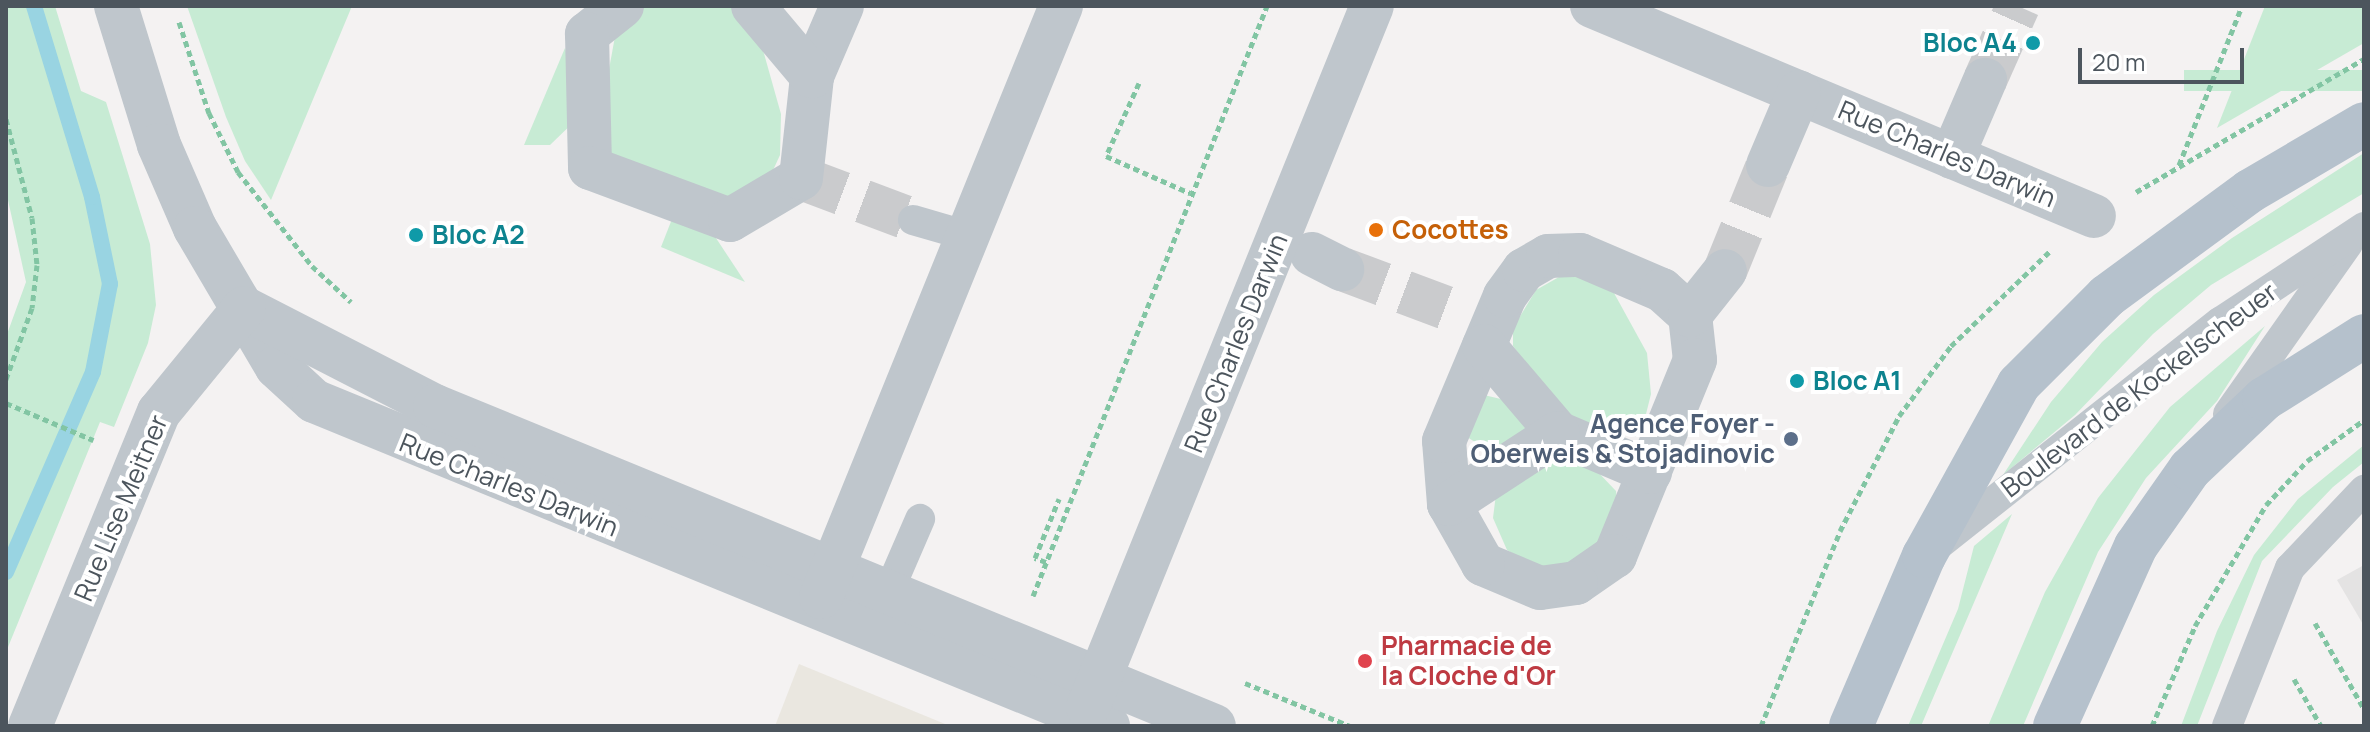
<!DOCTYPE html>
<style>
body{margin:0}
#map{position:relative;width:2370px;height:732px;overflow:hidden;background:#f4f2f2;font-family:Manrope,sans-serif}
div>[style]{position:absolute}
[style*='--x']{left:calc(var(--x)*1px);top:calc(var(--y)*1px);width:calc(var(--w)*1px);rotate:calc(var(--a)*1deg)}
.commercial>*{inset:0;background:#eae7e0}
.education>*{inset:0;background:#e4e3e3}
.green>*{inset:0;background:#c7ebd4;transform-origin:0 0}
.stream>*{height:16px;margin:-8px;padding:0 8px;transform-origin:8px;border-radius:8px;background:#99d4e2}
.pedestrian-tunnel>*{height:44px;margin-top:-22px;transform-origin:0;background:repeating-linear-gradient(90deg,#cacbcd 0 44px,transparent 0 66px)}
.path>*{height:5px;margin-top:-2.5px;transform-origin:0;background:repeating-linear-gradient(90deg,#82c5a3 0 6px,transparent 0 10px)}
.service>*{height:30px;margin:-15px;padding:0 15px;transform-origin:15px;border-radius:15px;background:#bfc6cc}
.pedestrian>*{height:44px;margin:-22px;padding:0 22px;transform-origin:22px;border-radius:22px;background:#bfc6cc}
.minor>*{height:44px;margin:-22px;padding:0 22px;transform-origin:22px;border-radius:22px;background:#bfc6cc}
.primary>*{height:44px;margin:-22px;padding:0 22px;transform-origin:22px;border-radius:22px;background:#b5c1cc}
.dots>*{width:22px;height:22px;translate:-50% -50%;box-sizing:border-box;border:4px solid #fff;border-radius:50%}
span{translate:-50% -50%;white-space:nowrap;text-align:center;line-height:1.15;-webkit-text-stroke:8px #fff;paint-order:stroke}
.culture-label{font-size:26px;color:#0d838f;font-weight:700}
.right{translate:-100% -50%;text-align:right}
.left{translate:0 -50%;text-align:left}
.street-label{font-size:26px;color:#4c555d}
.food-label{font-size:26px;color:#c56008;font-weight:700}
.service-label{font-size:26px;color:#4e5e75;font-weight:700}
.health-label{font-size:26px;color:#be3a42;font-weight:700}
.frame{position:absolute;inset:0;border:8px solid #4c555d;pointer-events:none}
.scale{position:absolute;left:2078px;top:48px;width:166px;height:36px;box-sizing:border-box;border:4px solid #4c555d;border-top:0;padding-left:10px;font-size:24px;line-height:28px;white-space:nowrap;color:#4c555d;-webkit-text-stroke:6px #fff;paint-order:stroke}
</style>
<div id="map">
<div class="commercial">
<i style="clip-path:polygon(799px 664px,950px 726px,775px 726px)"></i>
</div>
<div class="education">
<i style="clip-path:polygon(2364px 565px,2364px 626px,2337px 580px)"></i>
</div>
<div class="green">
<i style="clip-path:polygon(6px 6px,55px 6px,81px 91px,106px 102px,150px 244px,156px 305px,148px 343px,114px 427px,100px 422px,6px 652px,6px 337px,26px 282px,6px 191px)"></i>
<i style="clip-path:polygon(187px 6px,352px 6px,271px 200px,245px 161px,226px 117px)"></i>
<i style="clip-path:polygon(635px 6px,737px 6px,761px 43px,781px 114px,780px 155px,769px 179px,734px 201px,605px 167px,597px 135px,616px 31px)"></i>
<i style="clip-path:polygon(2265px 6px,2364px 6px,2364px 43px,2217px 128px)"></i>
<i style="clip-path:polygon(565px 48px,579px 93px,579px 117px,550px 145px,524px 145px)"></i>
<i style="left:2364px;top:70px;width:21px;height:180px;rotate:90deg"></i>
<i style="clip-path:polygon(2364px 153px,2364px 193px,2211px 285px,2153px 334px,2075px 415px,2003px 475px,2051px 402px,2102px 342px,2154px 295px,2232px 238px)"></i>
<i style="clip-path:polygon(672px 219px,712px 232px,745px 282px,661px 247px)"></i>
<i style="clip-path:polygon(1587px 276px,1614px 293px,1647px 353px,1651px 394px,1645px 418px,1631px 430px,1607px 436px,1565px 415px,1513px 346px,1513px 328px,1536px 290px,1559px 277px)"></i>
<i style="clip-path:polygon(2265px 326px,2217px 401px,2146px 478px,2098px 552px,2023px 726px,1988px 726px,2045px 592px,2098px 498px,2170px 407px)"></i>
<i style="clip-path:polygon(1484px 395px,1505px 400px,1530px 428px,1505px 450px,1480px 445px,1462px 434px)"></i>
<i style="clip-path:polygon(2364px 445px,2364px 462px,2333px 487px,2262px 561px,2197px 726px,2181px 726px,2217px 631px,2254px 555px,2298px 499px)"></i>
<i style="clip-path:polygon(1558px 454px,1595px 469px,1616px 491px,1619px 521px,1603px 544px,1569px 565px,1534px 567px,1507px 550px,1493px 518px,1497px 486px)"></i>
<i style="clip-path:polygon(2012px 514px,1921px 726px,1908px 726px,1958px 609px,1974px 546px)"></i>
</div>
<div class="stream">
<i style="--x:6;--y:572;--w:218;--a:-66.5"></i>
<i style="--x:93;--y:372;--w:90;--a:-79.1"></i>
<i style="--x:110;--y:284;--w:89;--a:-101.7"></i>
<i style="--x:92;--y:197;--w:200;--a:-106.9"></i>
</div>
<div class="pedestrian-tunnel">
<i style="--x:1985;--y:80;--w:81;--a:-66"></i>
<i style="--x:801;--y:178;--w:120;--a:20.6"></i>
<i style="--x:1342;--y:269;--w:131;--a:20.5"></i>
<i style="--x:1725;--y:271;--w:114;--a:-67.9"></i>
</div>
<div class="path">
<i style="--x:179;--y:22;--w:96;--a:71.8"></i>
<i style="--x:209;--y:113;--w:66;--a:63.8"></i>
<i style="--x:238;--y:172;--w:120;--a:51.8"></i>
<i style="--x:312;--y:266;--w:53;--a:42.7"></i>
<i style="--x:1139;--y:83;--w:80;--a:114.3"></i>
<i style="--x:1106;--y:156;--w:92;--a:23.8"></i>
<i style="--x:6;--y:119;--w:102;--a:75.3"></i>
<i style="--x:32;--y:218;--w:47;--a:83.9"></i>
<i style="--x:37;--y:265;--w:43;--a:96.6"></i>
<i style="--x:32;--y:308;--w:76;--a:110.1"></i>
<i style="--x:2179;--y:165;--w:171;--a:-68.4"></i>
<i style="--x:2136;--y:192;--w:264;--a:-30.3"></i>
<i style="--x:6;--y:403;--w:95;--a:23"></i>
<i style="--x:1046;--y:562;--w:12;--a:-160"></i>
<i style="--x:1035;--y:558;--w:64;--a:-67.9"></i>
<i style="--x:1033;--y:596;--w:635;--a:-68.37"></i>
<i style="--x:2315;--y:623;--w:99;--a:60.3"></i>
<i style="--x:2294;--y:679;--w:54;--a:60.1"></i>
<i style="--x:1245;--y:683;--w:113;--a:22.3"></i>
<i style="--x:1761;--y:726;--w:210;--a:-67.9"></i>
<i style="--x:1840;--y:531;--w:129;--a:-62.8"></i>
<i style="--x:1899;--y:416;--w:87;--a:-53.4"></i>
<i style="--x:1951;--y:346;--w:136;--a:-43.8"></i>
<i style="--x:2152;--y:726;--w:109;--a:-66.7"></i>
<i style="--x:2195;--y:626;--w:140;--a:-59.6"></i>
<i style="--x:2266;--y:505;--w:60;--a:-47"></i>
<i style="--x:2307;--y:461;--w:70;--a:-35.7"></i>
</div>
<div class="service">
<i style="--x:913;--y:220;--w:57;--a:16.2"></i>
<i style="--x:2228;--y:414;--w:208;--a:-54.8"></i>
<i style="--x:1937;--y:546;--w:361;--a:-38.4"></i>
<i style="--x:2220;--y:322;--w:173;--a:-33.4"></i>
<i style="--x:882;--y:607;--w:96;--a:-66.6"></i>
<i style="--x:2227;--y:726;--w:170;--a:-68.3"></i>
<i style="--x:2290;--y:568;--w:108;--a:-46.5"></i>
</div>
<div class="pedestrian">
<i style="--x:622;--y:6;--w:45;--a:141.3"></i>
<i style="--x:587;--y:34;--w:134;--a:88.7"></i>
<i style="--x:590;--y:168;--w:149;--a:20.4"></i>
<i style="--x:730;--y:220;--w:82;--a:-30.6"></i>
<i style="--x:801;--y:178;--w:103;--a:-83.8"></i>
<i style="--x:812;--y:76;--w:76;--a:-66.8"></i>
<i style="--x:753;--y:6;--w:92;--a:49.9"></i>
<i style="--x:1592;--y:6;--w:544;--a:22.7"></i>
<i style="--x:1952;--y:157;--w:84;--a:-66.8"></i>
<i style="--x:1768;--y:165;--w:79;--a:-67"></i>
<i style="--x:1312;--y:254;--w:34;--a:27"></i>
<i style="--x:1690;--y:315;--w:45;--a:83.7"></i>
<i style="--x:1695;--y:360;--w:212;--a:112.2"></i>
<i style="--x:1615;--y:556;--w:47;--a:145.3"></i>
<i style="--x:1576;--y:583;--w:36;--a:172"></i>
<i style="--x:1540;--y:588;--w:62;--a:-157.2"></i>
<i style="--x:1483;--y:564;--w:69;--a:-119.5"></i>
<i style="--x:1449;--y:504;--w:63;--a:-94.5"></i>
<i style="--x:1444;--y:441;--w:157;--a:-67.2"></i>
<i style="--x:1505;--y:296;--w:32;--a:-54"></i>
<i style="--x:1524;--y:270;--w:28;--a:-30"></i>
<i style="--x:1548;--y:256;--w:32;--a:-2"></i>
<i style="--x:1580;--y:255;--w:89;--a:23.1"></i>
<i style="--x:1662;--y:290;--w:38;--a:42"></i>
<i style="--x:1690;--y:315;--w:56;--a:-51.5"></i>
<i style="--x:1484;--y:346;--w:114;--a:49.6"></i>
<i style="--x:1558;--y:433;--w:100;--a:23"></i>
<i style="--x:1449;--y:504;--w:130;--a:-33.1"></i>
</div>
<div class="minor">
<i style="--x:116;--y:6;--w:145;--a:72.8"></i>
<i style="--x:159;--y:145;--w:90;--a:66.6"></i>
<i style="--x:195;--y:228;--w:161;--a:59.5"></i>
<i style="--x:277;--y:367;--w:50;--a:42.6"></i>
<i style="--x:314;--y:401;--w:858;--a:22.26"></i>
<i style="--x:244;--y:308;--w:215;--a:27.2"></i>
<i style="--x:435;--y:406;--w:842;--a:22.33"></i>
<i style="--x:821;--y:597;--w:638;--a:-67.9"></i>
<i style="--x:1088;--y:707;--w:756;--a:-67.95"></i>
<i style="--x:30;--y:726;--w:339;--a:-67.7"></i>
<i style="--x:159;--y:412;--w:134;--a:-50.7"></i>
</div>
<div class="primary">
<i style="--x:1851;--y:726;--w:185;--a:-66.8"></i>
<i style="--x:1924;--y:556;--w:196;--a:-61.1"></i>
<i style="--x:2019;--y:384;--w:124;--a:-45"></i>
<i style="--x:2107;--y:296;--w:177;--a:-36.3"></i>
<i style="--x:2250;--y:191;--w:132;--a:-30.4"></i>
<i style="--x:2055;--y:726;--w:197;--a:-65.8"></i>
<i style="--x:2136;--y:546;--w:94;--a:-55"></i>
<i style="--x:2190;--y:469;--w:102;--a:-43.4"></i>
<i style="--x:2264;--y:399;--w:118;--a:-32.2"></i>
</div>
<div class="dots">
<i style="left:2033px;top:43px;background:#0f9aa8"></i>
<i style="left:1376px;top:230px;background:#e8710a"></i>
<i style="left:416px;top:235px;background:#0f9aa8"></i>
<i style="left:1797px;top:381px;background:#0f9aa8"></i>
<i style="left:1791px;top:439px;background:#5c6f8a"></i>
<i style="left:1365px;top:661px;background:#e0444e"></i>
</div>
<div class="culture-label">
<span class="right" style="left:2017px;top:43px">Bloc A4</span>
<span class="left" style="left:432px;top:235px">Bloc A2</span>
<span class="left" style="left:1813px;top:381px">Bloc A1</span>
</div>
<div class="street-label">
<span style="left:1947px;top:154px;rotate:23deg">Rue Charles Darwin</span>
<span style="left:1236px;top:343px;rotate:-68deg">Rue Charles Darwin</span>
<span style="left:2139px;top:390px;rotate:-37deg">Boulevard de Kockelscheuer</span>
<span style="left:509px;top:485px;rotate:22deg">Rue Charles Darwin</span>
<span style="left:121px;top:508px;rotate:-67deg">Rue Lise Meitner</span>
</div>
<div class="food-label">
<span class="left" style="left:1392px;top:230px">Cocottes</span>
</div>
<div class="service-label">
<span class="right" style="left:1775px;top:439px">Agence Foyer -<br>Oberweis &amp; Stojadinovic</span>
</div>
<div class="health-label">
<span class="left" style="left:1381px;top:661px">Pharmacie de<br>la Cloche d'Or</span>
</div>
<div class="frame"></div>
<div class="scale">20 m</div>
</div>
